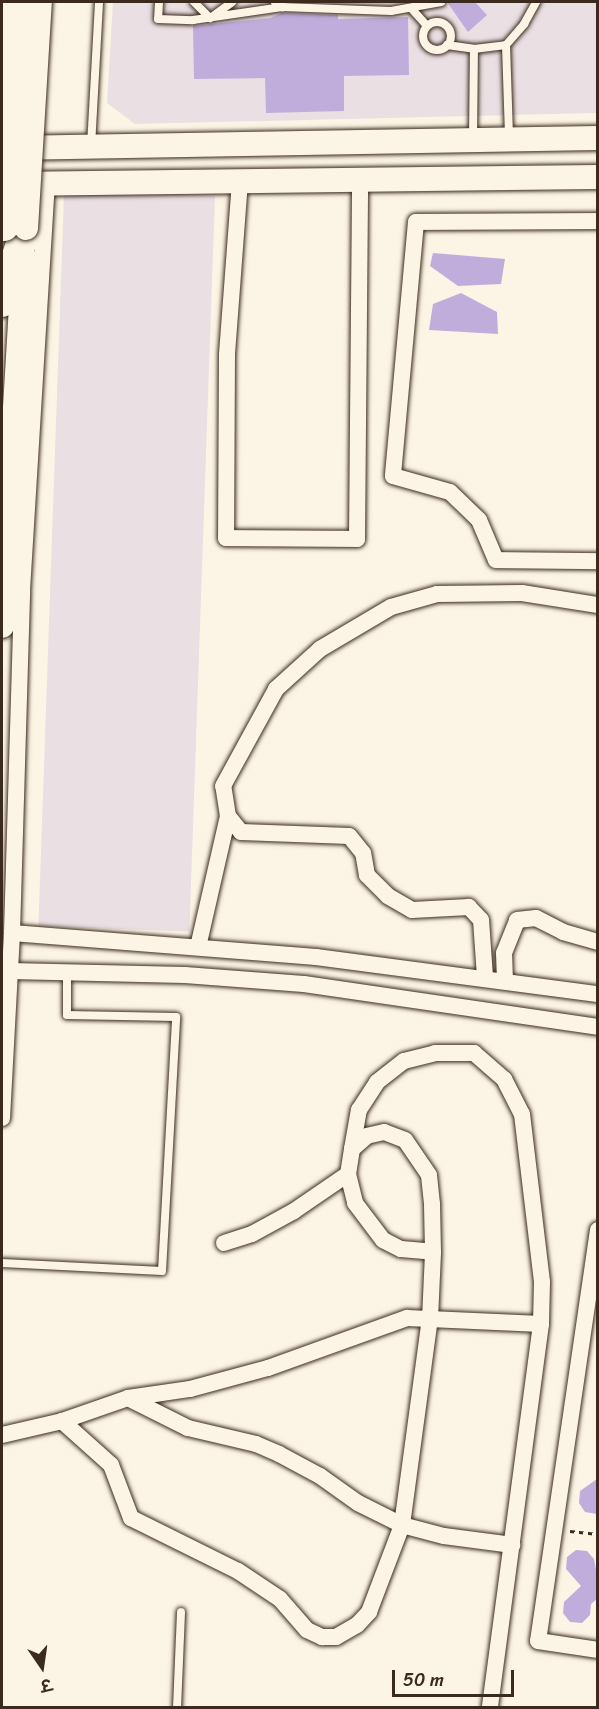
<!DOCTYPE html>
<meta charset="utf-8">
<style>
body{margin:0}
#map{position:relative;width:599px;height:1709px;overflow:hidden;background:#fcf5e5;font-family:Sriracha,"Playpen Sans Deva",sans-serif}
div>[style]{position:absolute}
[style*='--x']{left:calc(var(--x)*1px);top:calc(var(--y)*1px);width:calc(var(--w)*1px);rotate:calc(var(--a)*1deg)}
.built>*{inset:0;background:#eadfe2;transform-origin:0 0}
.building>*{inset:0;background:#c0addc}
.path>*{height:3px;margin-top:-1.5px;transform-origin:0;background:repeating-linear-gradient(90deg,#3b2a1e 0 4.5px,transparent 0 9px)}
.roads{filter:drop-shadow(0 0 2px #3b2a1e) drop-shadow(0 0 2px #3b2a1e)}
.lane>*{height:8px;margin:-4px;padding:0 4px;transform-origin:4px;border-radius:4px;background:#fcf5e5}
.lane>.ring{margin:-4px;padding:0;box-sizing:content-box;background:none;border:8px solid #fcf5e5;border-radius:50%}
.street>*{height:16px;margin:-8px;padding:0 8px;transform-origin:8px;border-radius:8px;background:#fcf5e5}
.secondary>*{height:24px;margin:-12px;padding:0 12px;transform-origin:12px;border-radius:12px;background:#fcf5e5}
.highway>*{height:30px;margin:-15px;padding:0 15px;transform-origin:15px;border-radius:15px;background:#fcf5e5}
.bridges{filter:drop-shadow(0 0 2px #3b2a1e) drop-shadow(0 0 2px #3b2a1e)}
.secondary-bridge>*{height:24px;margin:-12px;padding:0 12px;transform-origin:12px;border-radius:12px;background:#fcf5e5}
.highway-bridge>*{height:30px;margin:-15px;padding:0 15px;transform-origin:15px;border-radius:15px;background:#fcf5e5}
span{translate:-50% -50%;white-space:nowrap;text-align:center;line-height:1.15;-webkit-text-stroke:6px #fcf5e5;paint-order:stroke}
.frame{position:absolute;inset:0;border:3px solid #3b2a1e;pointer-events:none}
.north{position:absolute;left:12px;top:1637px;width:60px;height:60px;-webkit-text-stroke:4px #fcf5e5;paint-order:stroke;rotate:167deg;font-size:16px;font-weight:700;line-height:24px;text-align:center;color:#3b2a1e}
.north::after{content:'';display:block;margin:auto;width:21px;height:27px;background:#3b2a1e;clip-path:polygon(50% 0,100% 100%,50% 72%,0 100%)}
.scale{position:absolute;left:392px;top:1670px;width:122px;height:27px;box-sizing:border-box;border:3px solid #3b2a1e;border-top:0;padding-left:8px;font-size:18px;line-height:21px;white-space:nowrap;color:#3b2a1e;-webkit-text-stroke:4px #fcf5e5;paint-order:stroke}
</style>
<div id="map">
<div class="built">
<i style="clip-path:polygon(113px 2px,597px 2px,597px 113px,135px 124px,107px 103px)"></i>
<i style="left:215px;top:196px;width:736px;height:151px;rotate:92deg"></i>
</div>
<div class="building">
<i style="clip-path:polygon(447px 2px,475px 2px,487px 15px,468px 32px)"></i>
<i style="clip-path:polygon(282px 13px,338px 15px,338px 19px,408px 17px,409px 75px,344px 76px,344px 111px,266px 113px,265px 78px,194px 79px,193px 26px,270px 18px)"></i>
<i style="clip-path:polygon(433px 253px,505px 259px,501px 284px,458px 286px,430px 266px)"></i>
<i style="clip-path:polygon(461px 293px,497px 312px,498px 334px,429px 330px,433px 304px)"></i>
<i style="clip-path:polygon(597px 1479px,597px 1514px,585px 1512px,579px 1503px,580px 1491px)"></i>
<i style="clip-path:polygon(576px 1550px,587px 1551px,594px 1559px,597px 1575px,597px 1599px,591px 1604px,590px 1615px,582px 1623px,570px 1622px,563px 1613px,564px 1602px,581px 1586px,566px 1569px,567px 1557px)"></i>
</div>
<div class="path">
<i style="--x:570;--y:1531;--w:28;--a:6"></i>
</div>
<div class="roads">
<div class="lane">
<i style="--x:159;--y:2;--w:17;--a:93"></i>
<i style="--x:158;--y:19;--w:35;--a:2"></i>
<i style="--x:193;--y:20;--w:90;--a:-8.3"></i>
<i style="--x:194;--y:2;--w:23;--a:45"></i>
<i style="--x:275;--y:2;--w:9;--a:36"></i>
<i style="--x:282;--y:7;--w:109;--a:2.1"></i>
<i style="--x:391;--y:11;--w:51;--a:-10.2"></i>
<i style="--x:411;--y:8;--w:24;--a:48"></i>
<i style="--x:213;--y:16;--w:24;--a:-36"></i>
<i class="ring" style="left:423px;top:22px;width:20px;height:20px"></i>
<i style="--x:447;--y:45;--w:27;--a:8"></i>
<i style="--x:474;--y:49;--w:32;--a:-7"></i>
<i style="--x:506;--y:45;--w:28;--a:-49"></i>
<i style="--x:524;--y:24;--w:25;--a:-61"></i>
<i style="--x:506;--y:45;--w:92;--a:88.1"></i>
<i style="--x:473;--y:140;--w:91;--a:-89.4"></i>
<i style="--x:91;--y:146;--w:144;--a:-86.8"></i>
<i style="--x:2;--y:1263;--w:160;--a:2.9"></i>
<i style="--x:162;--y:1271;--w:254;--a:-86.8"></i>
<i style="--x:176;--y:1017;--w:109;--a:-178.9"></i>
<i style="--x:67;--y:1015;--w:43;--a:-90"></i>
<i style="--x:177;--y:1708;--w:96;--a:-87.6"></i>
</div>
<div class="street">
<i style="--x:240;--y:181;--w:174;--a:94.3"></i>
<i style="--x:227;--y:355;--w:183;--a:90.3"></i>
<i style="--x:226;--y:538;--w:131;--a:0.4"></i>
<i style="--x:357;--y:539;--w:359;--a:-89.5"></i>
<i style="--x:598;--y:221;--w:182;--a:179.7"></i>
<i style="--x:416;--y:222;--w:255;--a:95.2"></i>
<i style="--x:393;--y:476;--w:59;--a:15.7"></i>
<i style="--x:450;--y:492;--w:40;--a:44"></i>
<i style="--x:479;--y:520;--w:43;--a:67"></i>
<i style="--x:496;--y:560;--w:102;--a:0.6"></i>
<i style="--x:12;--y:933;--w:305;--a:4.5"></i>
<i style="--x:316;--y:957;--w:284;--a:7.5"></i>
<i style="--x:198;--y:947;--w:134;--a:-77.1"></i>
<i style="--x:10;--y:971;--w:175;--a:1.3"></i>
<i style="--x:185;--y:975;--w:119;--a:4.3"></i>
<i style="--x:304;--y:984;--w:297;--a:8.3"></i>
<i style="--x:485;--y:977;--w:57;--a:-94"></i>
<i style="--x:481;--y:920;--w:18;--a:-133"></i>
<i style="--x:469;--y:907;--w:57;--a:177"></i>
<i style="--x:412;--y:910;--w:28;--a:-150"></i>
<i style="--x:388;--y:896;--w:30;--a:-135"></i>
<i style="--x:367;--y:875;--w:22;--a:-100"></i>
<i style="--x:363;--y:853;--w:22;--a:-129"></i>
<i style="--x:349;--y:836;--w:108;--a:-177.9"></i>
<i style="--x:241;--y:832;--w:21;--a:-129"></i>
<i style="--x:228;--y:816;--w:30;--a:-99"></i>
<i style="--x:223;--y:786;--w:111;--a:-61.3"></i>
<i style="--x:276;--y:689;--w:59;--a:-42.3"></i>
<i style="--x:320;--y:649;--w:82;--a:-30.6"></i>
<i style="--x:391;--y:607;--w:48;--a:-15.8"></i>
<i style="--x:437;--y:594;--w:85;--a:-0.7"></i>
<i style="--x:522;--y:593;--w:77;--a:9"></i>
<i style="--x:505;--y:981;--w:28;--a:-92"></i>
<i style="--x:504;--y:953;--w:35;--a:-68"></i>
<i style="--x:517;--y:920;--w:19;--a:-6"></i>
<i style="--x:536;--y:918;--w:30;--a:27"></i>
<i style="--x:563;--y:932;--w:36;--a:16"></i>
<i style="--x:2;--y:1118;--w:185;--a:-86.9"></i>
<i style="--x:12;--y:933;--w:343;--a:-88.3"></i>
<i style="--x:22;--y:590;--w:407;--a:-86.5"></i>
<i style="--x:352;--y:1149;--w:40;--a:-80"></i>
<i style="--x:359;--y:1110;--w:33;--a:-57"></i>
<i style="--x:377;--y:1082;--w:34;--a:-38"></i>
<i style="--x:404;--y:1061;--w:32;--a:-14"></i>
<i style="--x:435;--y:1053;--w:39;--a:0"></i>
<i style="--x:474;--y:1053;--w:40;--a:41"></i>
<i style="--x:504;--y:1079;--w:39;--a:63"></i>
<i style="--x:522;--y:1114;--w:169;--a:83.2"></i>
<i style="--x:542;--y:1282;--w:42;--a:91.4"></i>
<i style="--x:541;--y:1324;--w:387;--a:97.6"></i>
<i style="--x:598;--y:1230;--w:415;--a:98.3"></i>
<i style="--x:538;--y:1641;--w:61;--a:8.5"></i>
<i style="--x:224;--y:1243;--w:29;--a:-18"></i>
<i style="--x:252;--y:1234;--w:48;--a:-28.7"></i>
<i style="--x:294;--y:1211;--w:65;--a:-34.4"></i>
<i style="--x:128;--y:1398;--w:67;--a:26.6"></i>
<i style="--x:188;--y:1428;--w:70;--a:13.2"></i>
<i style="--x:256;--y:1444;--w:25;--a:23"></i>
<i style="--x:279;--y:1454;--w:47;--a:28.2"></i>
<i style="--x:320;--y:1476;--w:47;--a:35.4"></i>
<i style="--x:358;--y:1503;--w:49;--a:26.6"></i>
<i style="--x:402;--y:1525;--w:43;--a:14.7"></i>
<i style="--x:444;--y:1536;--w:69;--a:7.5"></i>
<i style="--x:62;--y:1421;--w:66;--a:41.9"></i>
<i style="--x:111;--y:1465;--w:57;--a:69.3"></i>
<i style="--x:131;--y:1518;--w:119;--a:26.4"></i>
<i style="--x:238;--y:1571;--w:50;--a:33.7"></i>
<i style="--x:280;--y:1599;--w:41;--a:48.9"></i>
<i style="--x:307;--y:1630;--w:17;--a:25"></i>
<i style="--x:322;--y:1637;--w:14;--a:0"></i>
<i style="--x:336;--y:1637;--w:24;--a:-30"></i>
<i style="--x:357;--y:1625;--w:18;--a:-47"></i>
<i style="--x:369;--y:1612;--w:93;--a:-69.2"></i>
<i style="--x:402;--y:1525;--w:208;--a:-82.3"></i>
<i style="--x:430;--y:1319;--w:67;--a:-87.4"></i>
<i style="--x:433;--y:1252;--w:48;--a:-91.2"></i>
<i style="--x:432;--y:1204;--w:29;--a:-96"></i>
<i style="--x:429;--y:1175;--w:42;--a:-124.4"></i>
<i style="--x:405;--y:1140;--w:22;--a:-159"></i>
<i style="--x:384;--y:1132;--w:17;--a:167"></i>
<i style="--x:367;--y:1136;--w:20;--a:139"></i>
<i style="--x:352;--y:1149;--w:25;--a:99"></i>
<i style="--x:348;--y:1174;--w:30;--a:76"></i>
<i style="--x:355;--y:1203;--w:46;--a:52.9"></i>
<i style="--x:383;--y:1240;--w:20;--a:27"></i>
<i style="--x:401;--y:1249;--w:32;--a:5"></i>
<i style="--x:2;--y:1435;--w:62;--a:-13.1"></i>
<i style="--x:62;--y:1421;--w:70;--a:-19.2"></i>
<i style="--x:128;--y:1398;--w:63;--a:-8.3"></i>
<i style="--x:190;--y:1389;--w:81;--a:-15.1"></i>
<i style="--x:268;--y:1368;--w:148;--a:-19.8"></i>
<i style="--x:407;--y:1318;--w:134;--a:2.6"></i>
</div>
<div class="secondary">
<i style="--x:10;--y:148;--w:588;--a:-0.97"></i>
<i style="--x:9;--y:184;--w:589;--a:-0.68"></i>
<i style="--x:2;--y:626;--w:370;--a:-86.6"></i>
</div>
<div class="highway">
<i style="--x:2;--y:302;--w:78;--a:-72"></i>
</div>
</div>
<div class="bridges">
<div class="secondary-bridge">
<i style="--x:26;--y:228;--w:226;--a:-86.5"></i>
</div>
<div class="highway-bridge">
<i style="--x:4;--y:226;--w:224;--a:-86.4"></i>
</div>
</div>
<div class="frame"></div>
<div class="north">उ</div>
<div class="scale">50 m</div>
</div>
